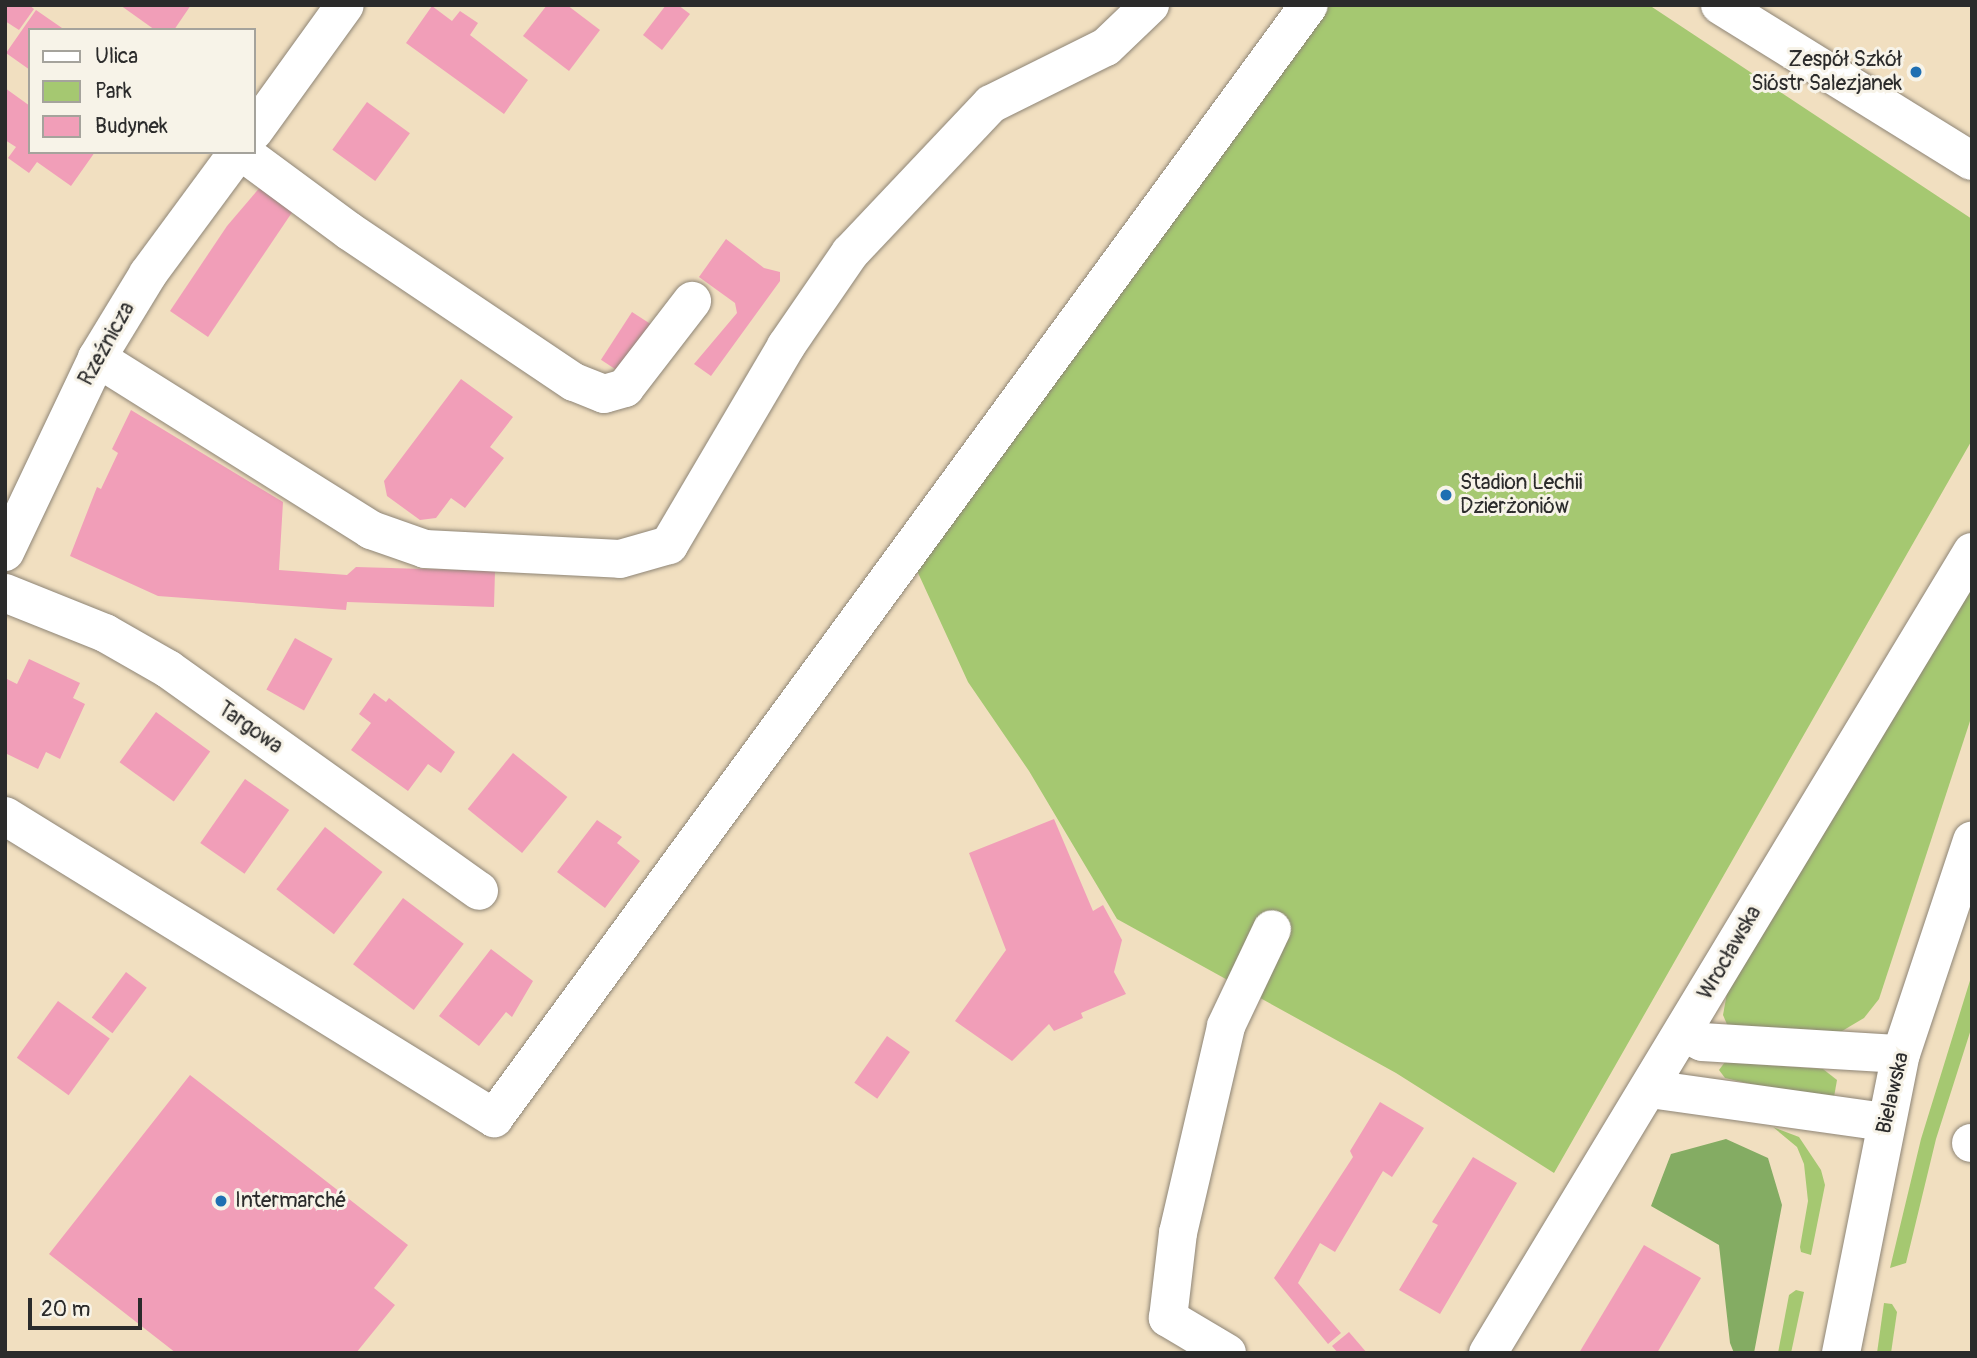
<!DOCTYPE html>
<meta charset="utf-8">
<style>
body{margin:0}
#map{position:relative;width:1977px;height:1358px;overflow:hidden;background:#f1dfc0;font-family:Pangolin,sans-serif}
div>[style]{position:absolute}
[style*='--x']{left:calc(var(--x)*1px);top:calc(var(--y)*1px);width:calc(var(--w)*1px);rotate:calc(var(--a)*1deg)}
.green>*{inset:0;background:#a5c871}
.forest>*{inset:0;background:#84ac63}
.building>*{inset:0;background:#f19eb8;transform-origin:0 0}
.roads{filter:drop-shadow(0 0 2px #8e8576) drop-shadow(0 0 2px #8e8576)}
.minor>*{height:38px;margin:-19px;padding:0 19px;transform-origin:19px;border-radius:19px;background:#fff}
.major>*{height:38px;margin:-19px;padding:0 19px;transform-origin:19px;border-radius:19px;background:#fff}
.dots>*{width:19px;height:19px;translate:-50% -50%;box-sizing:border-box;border:4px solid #f7f3e8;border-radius:50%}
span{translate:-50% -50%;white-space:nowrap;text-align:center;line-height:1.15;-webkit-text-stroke:6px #f7f3e8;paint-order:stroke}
.poi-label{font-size:21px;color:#2b2b2b}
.right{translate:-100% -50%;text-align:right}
.left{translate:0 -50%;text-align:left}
.street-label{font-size:21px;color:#2b2b2b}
.frame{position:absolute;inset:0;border:7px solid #2b2b2b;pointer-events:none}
.legend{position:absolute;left:28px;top:28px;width:228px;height:126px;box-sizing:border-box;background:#f7f3e8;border:2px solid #a5a39c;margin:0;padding:9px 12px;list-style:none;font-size:21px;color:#2b2b2b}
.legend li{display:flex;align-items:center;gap:14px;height:35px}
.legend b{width:35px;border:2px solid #a5a39c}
.scale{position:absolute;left:28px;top:1298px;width:114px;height:32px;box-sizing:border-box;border:4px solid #2b2b2b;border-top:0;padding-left:9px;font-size:21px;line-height:24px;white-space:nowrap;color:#2b2b2b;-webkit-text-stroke:5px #f7f3e8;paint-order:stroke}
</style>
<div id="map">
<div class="green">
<i style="clip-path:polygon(1329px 5px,1649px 5px,1972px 219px,1972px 440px,1554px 1173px,1396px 1073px,1117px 919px,1029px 771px,968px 682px,908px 551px)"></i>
<i style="clip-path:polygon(1972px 581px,1972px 715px,1879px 999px,1864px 1018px,1832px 1037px,1729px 1029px,1723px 1015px,1727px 993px)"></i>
<i style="clip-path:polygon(1972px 974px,1972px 1026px,1936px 1139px,1906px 1263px,1890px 1268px,1921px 1139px)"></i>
<i style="clip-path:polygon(1725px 1062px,1823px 1069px,1837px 1080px,1834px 1097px,1807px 1097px,1725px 1078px,1719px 1070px)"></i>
<i style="clip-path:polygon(1773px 1127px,1799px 1137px,1821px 1170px,1825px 1185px,1811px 1255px,1801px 1252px,1800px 1247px,1808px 1201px,1804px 1164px,1797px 1147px)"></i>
<i style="clip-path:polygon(1796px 1290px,1804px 1292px,1791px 1353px,1778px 1353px,1789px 1295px)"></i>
<i style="clip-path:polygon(1884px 1303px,1892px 1304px,1897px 1312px,1891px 1353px,1877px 1353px)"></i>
</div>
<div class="forest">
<i style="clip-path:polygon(1726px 1139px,1768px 1158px,1782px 1205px,1754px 1353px,1734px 1353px,1730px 1343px,1719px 1245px,1651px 1206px,1671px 1154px)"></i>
</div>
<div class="building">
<i style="clip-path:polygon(5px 5px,29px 5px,34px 9px,19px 30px,5px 21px)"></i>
<i style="clip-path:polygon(120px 5px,191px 5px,174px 30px,155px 30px)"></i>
<i style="clip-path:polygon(547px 5px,567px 5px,600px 30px,569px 71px,523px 36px)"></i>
<i style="clip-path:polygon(666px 5px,678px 5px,690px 14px,662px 50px,643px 35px)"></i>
<i style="clip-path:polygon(432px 6px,452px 21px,460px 11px,478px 23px,470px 35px,528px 80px,504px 114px,406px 43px)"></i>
<i style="clip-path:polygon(36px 10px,62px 28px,30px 30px,30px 70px,6px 53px)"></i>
<i style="clip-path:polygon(5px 88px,30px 106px,30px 152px,95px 152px,71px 186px,37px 162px,29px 173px,8px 158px,16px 147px,5px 140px)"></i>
<i style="left:367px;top:102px;width:53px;height:59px;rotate:36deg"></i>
<i style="clip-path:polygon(262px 185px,295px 208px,208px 337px,170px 311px,227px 226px)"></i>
<i style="clip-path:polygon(726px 239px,764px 268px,780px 272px,780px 281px,711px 376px,694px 364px,737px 313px,735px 303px,699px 277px)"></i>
<i style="left:632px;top:312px;width:24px;height:57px;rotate:33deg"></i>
<i style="clip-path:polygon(461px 379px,513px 417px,490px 447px,504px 458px,465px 508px,451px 498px,436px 518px,420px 520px,387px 496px,384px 481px)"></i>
<i style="clip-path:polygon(131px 410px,283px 502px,279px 570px,347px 575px,356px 567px,495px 571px,494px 607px,347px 602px,346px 610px,158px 596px,70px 556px,97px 487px,101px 489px,118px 453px,112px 449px)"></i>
<i style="left:295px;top:638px;width:43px;height:59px;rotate:29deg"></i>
<i style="clip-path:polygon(29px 659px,80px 683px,73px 698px,85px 704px,60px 759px,46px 752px,38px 769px,5px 753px,5px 678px,17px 684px)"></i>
<i style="clip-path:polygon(374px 693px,386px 702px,389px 698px,455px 752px,441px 773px,428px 764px,408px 791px,351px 750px,371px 723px,359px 714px)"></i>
<i style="left:156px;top:712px;width:67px;height:62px;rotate:36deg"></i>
<i style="left:513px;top:753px;width:70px;height:72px;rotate:39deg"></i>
<i style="left:245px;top:779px;width:54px;height:78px;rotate:35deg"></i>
<i style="clip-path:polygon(1054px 819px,1093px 911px,1103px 905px,1122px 940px,1114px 972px,1126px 994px,1081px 1013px,1083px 1018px,1054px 1031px,1049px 1024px,1012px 1061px,955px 1021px,1006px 950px,969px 853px)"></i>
<i style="clip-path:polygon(597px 820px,622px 837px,617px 843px,640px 861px,605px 908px,557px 872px)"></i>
<i style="left:325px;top:827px;width:73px;height:79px;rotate:38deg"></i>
<i style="left:403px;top:898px;width:76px;height:83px;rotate:37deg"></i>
<i style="clip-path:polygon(491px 949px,533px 981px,512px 1017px,506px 1012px,479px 1046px,439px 1016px)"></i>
<i style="left:126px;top:972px;width:26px;height:57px;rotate:37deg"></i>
<i style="left:58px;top:1001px;width:64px;height:70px;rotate:36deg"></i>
<i style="left:887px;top:1036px;width:28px;height:57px;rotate:35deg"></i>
<i style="clip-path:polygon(190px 1075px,408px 1245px,374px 1288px,395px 1305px,356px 1353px,176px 1353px,49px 1254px)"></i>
<i style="clip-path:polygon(1380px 1102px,1424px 1128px,1392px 1177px,1383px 1171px,1335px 1252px,1320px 1243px,1298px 1283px,1341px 1333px,1328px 1344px,1274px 1278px,1353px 1157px,1350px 1151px)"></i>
<i style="clip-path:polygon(1473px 1157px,1517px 1183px,1440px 1314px,1399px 1290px,1438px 1225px,1432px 1222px)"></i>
<i style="clip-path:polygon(1644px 1245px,1701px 1278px,1657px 1353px,1579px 1353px)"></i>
<i style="clip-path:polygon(1349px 1332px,1367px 1353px,1338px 1353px,1332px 1346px)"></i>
</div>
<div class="roads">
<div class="minor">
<i style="--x:1720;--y:5;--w:296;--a:31.8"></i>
<i style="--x:254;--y:131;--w:155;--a:-54.2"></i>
<i style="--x:242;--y:152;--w:133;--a:36.4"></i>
<i style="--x:349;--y:231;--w:271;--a:33.9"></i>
<i style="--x:574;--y:382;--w:32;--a:22"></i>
<i style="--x:604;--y:394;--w:22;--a:-16"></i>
<i style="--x:625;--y:388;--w:110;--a:-52.4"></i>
<i style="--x:97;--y:358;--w:324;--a:32.1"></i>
<i style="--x:371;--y:530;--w:57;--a:19.4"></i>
<i style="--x:425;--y:549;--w:195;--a:2.9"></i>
<i style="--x:620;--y:559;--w:51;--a:-15.9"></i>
<i style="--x:669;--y:545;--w:231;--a:-59.5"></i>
<i style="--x:786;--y:346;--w:113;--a:-55.5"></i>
<i style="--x:850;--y:253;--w:205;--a:-46.6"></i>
<i style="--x:991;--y:104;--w:128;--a:-26.4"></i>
<i style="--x:1106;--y:47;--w:61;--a:-43.7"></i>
<i style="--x:5;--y:552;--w:215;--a:-64.6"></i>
<i style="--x:97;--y:358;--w:98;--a:-58.7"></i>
<i style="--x:148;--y:274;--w:152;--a:-53.6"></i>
<i style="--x:5;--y:593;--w:108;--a:21.8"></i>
<i style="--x:105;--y:633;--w:73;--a:29.7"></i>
<i style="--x:168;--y:669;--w:382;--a:35.5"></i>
<i style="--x:5;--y:816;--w:575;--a:31.7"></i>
<i style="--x:494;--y:1118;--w:1379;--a:-53.79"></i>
<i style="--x:1683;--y:1033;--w:21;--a:25"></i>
<i style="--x:1702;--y:1042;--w:199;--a:3.5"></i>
<i style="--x:1650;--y:1089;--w:237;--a:8"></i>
<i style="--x:1971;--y:1143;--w:1;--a:0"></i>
<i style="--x:1227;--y:1353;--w:69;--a:-149.3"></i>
<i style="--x:1168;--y:1318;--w:86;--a:-83.3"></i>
<i style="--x:1178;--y:1233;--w:212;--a:-76.9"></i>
<i style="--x:1226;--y:1026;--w:107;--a:-64.6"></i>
<i style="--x:1488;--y:1353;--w:936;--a:-58.86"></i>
</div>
<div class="major">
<i style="--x:1841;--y:1353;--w:305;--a:-78.7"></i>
<i style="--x:1901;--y:1054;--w:225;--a:-71.6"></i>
</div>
</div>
<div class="dots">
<i style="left:1916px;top:72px;background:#1f6fb2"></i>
<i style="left:1446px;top:495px;background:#1f6fb2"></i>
<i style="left:221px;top:1201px;background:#1f6fb2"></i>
</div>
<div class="poi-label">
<span class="right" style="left:1902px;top:72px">Zespół Szkół<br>Sióstr Salezjanek</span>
<span class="left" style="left:1460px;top:495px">Stadion Lechii<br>Dzierżoniów</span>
<span class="left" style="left:235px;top:1201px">Intermarché</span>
</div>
<div class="street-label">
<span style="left:107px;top:344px;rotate:-61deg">Rzeźnicza</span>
<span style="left:250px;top:728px;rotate:35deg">Targowa</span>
<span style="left:1730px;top:953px;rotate:-60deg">Wrocławska</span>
<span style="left:1893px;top:1093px;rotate:-77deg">Bielawska</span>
</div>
<div class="frame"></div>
<ul class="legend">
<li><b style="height:9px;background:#fff"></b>Ulica</li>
<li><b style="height:19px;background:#a5c871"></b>Park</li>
<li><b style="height:19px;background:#f19eb8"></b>Budynek</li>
</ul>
<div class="scale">20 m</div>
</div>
